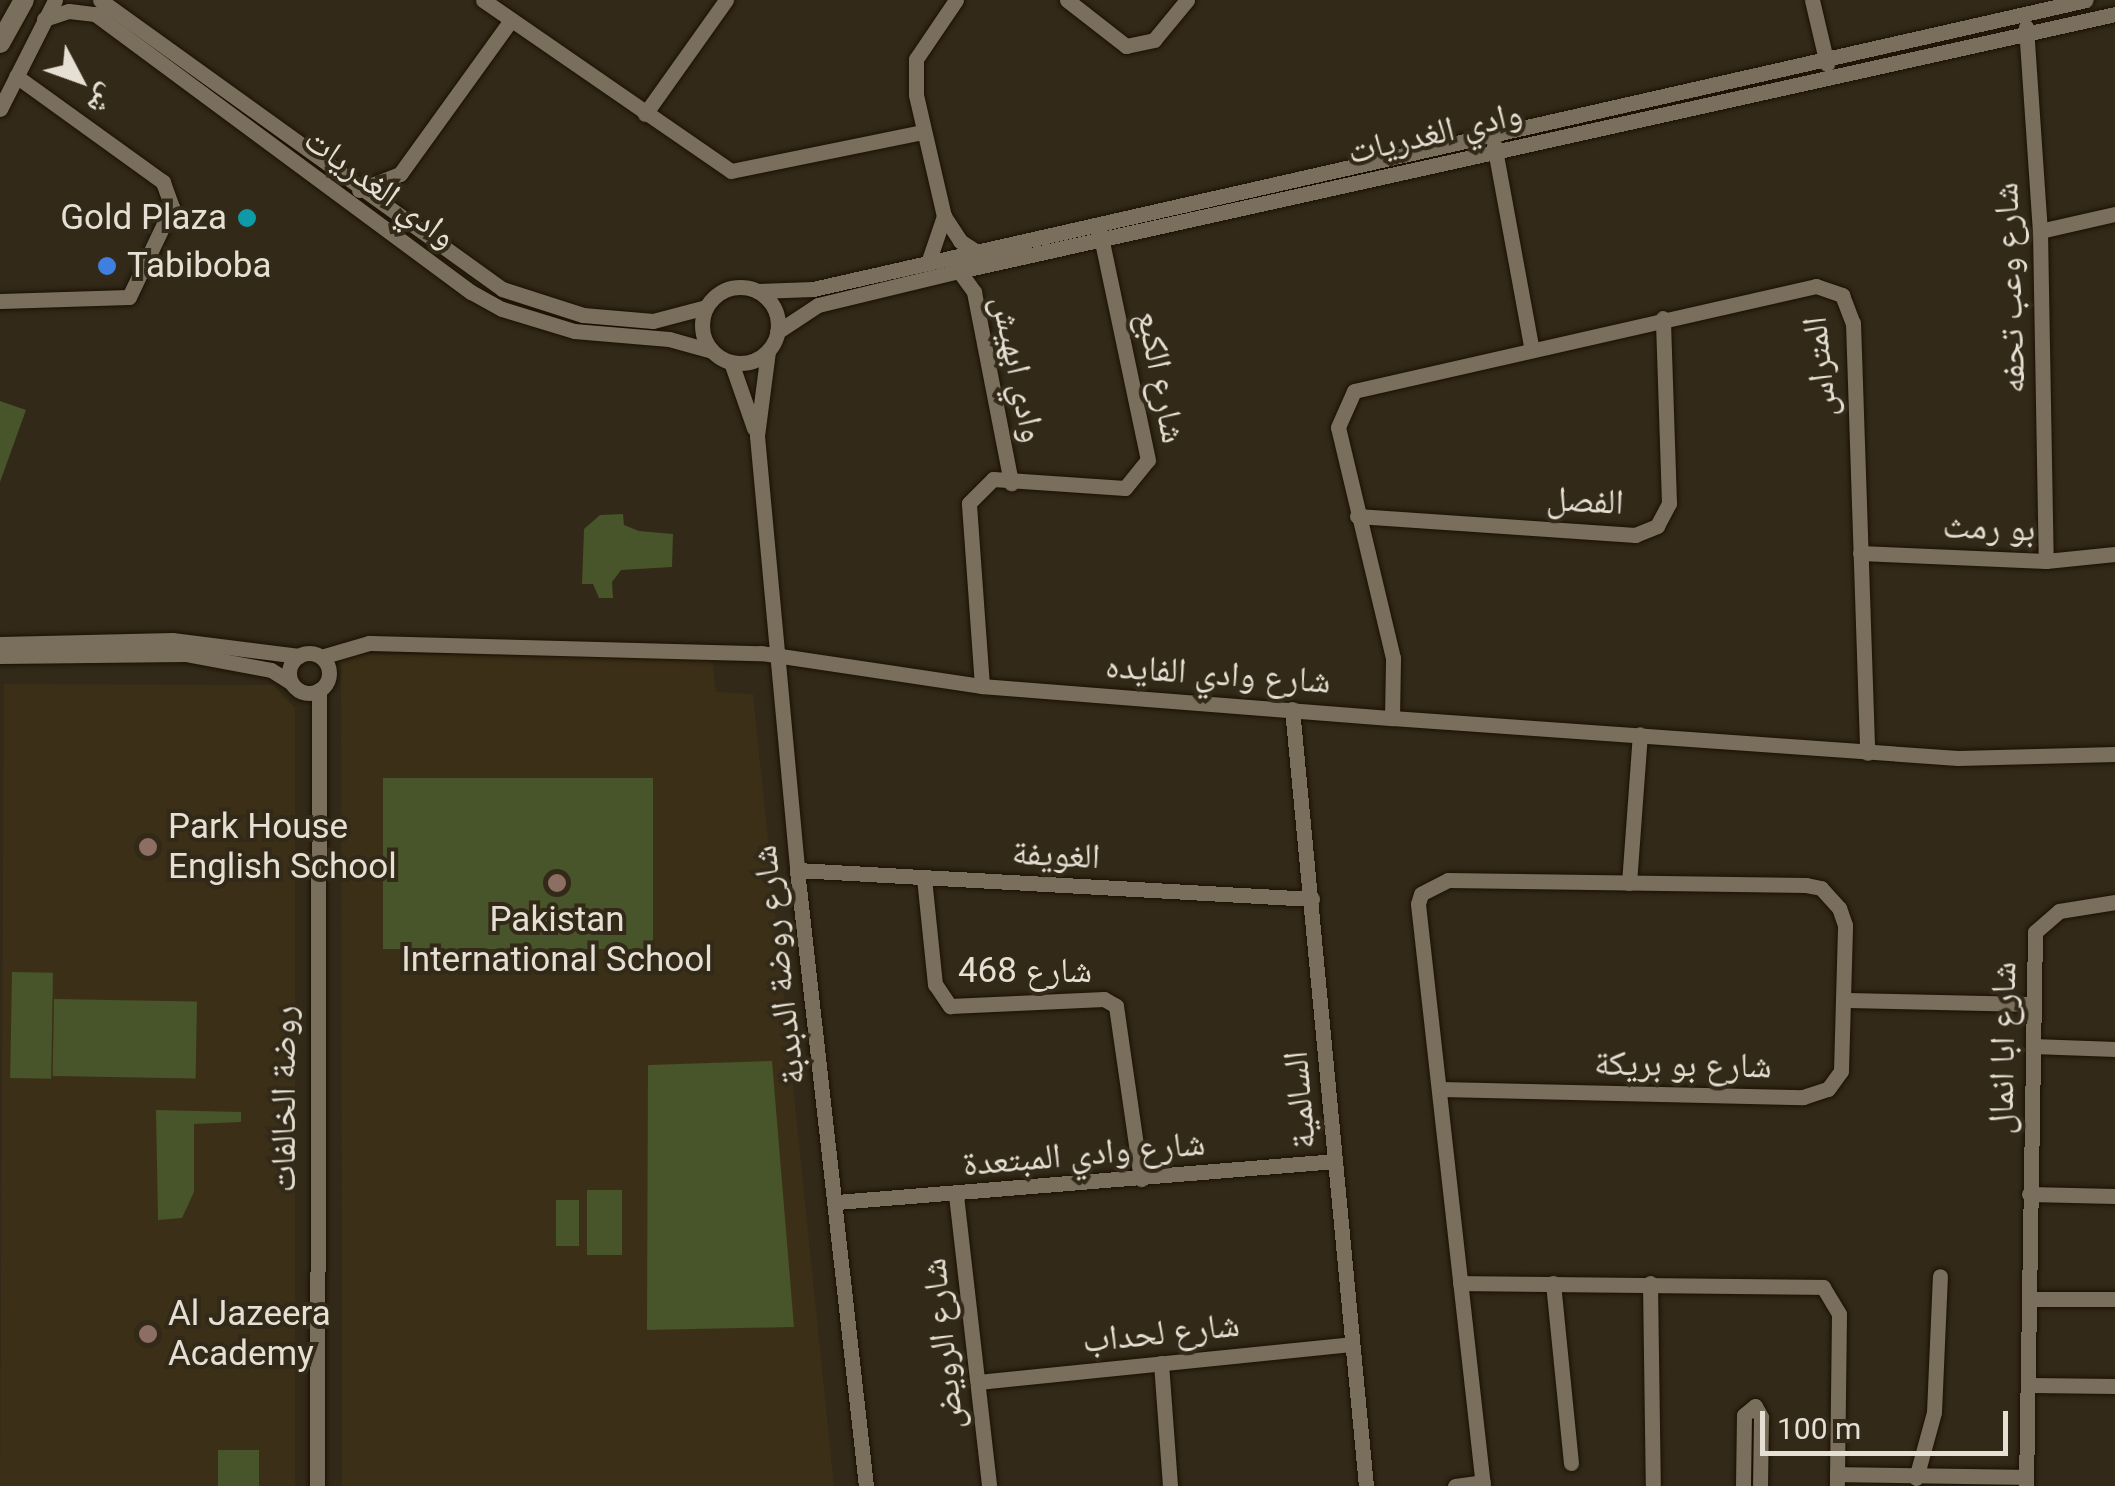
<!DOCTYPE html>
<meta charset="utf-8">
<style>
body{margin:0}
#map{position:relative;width:2115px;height:1486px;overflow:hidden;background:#322918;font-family:Roboto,"Noto Naskh Arabic",sans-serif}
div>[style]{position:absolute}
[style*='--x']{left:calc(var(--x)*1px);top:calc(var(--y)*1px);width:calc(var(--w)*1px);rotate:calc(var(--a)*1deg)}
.built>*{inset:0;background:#3b2f17}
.green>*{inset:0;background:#485429;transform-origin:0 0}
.roads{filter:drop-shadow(0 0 2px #1a1103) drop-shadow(0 0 2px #1a1103)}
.street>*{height:15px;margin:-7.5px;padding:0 7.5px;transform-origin:7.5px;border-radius:7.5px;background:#7a6f5c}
.street>.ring{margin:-7.5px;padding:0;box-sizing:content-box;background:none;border:15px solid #7a6f5c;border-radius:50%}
.secondary>*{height:20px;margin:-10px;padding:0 10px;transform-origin:10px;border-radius:10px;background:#7a6f5c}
.dots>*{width:28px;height:28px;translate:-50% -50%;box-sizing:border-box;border:5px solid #322918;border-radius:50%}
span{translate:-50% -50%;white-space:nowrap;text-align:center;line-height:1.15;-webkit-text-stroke:8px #322918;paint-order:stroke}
.street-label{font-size:35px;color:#e5dfd4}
.poi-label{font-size:35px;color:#e5dfd4}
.right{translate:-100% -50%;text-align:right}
.left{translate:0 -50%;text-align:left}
.north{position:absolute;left:30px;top:30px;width:100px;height:100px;-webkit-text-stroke:8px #322918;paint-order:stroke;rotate:131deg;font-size:28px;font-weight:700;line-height:40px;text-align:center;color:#e5dfd4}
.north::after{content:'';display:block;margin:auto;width:35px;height:45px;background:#e5dfd4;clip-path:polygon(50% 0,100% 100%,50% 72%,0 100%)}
.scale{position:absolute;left:1760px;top:1411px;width:248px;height:45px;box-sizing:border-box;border:5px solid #e5dfd4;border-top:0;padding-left:12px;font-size:30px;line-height:35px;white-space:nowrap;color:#e5dfd4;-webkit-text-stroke:8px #322918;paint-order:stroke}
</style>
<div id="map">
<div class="built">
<i style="clip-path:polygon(341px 654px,712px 658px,716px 692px,753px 694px,834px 1486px,342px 1486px)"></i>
<i style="clip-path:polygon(4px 684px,273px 685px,295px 708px,295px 1486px,0 1486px)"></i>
</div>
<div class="green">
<i style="clip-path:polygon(0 401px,26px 410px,0 482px)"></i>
<i style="clip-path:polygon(623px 514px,624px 525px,639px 531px,673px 534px,672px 567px,621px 570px,612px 582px,613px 598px,599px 598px,593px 584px,582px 584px,584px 529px,600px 515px)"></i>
<i style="left:653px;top:778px;width:171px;height:270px;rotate:90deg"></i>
<i style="left:12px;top:972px;width:41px;height:106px;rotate:1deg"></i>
<i style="left:54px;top:999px;width:143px;height:77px;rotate:1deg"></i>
<i style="clip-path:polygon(772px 1061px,794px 1327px,647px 1330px,648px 1065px)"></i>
<i style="clip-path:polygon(156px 1110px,241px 1112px,241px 1122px,194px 1124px,194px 1192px,182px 1218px,158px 1220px)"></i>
<i style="left:587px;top:1190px;width:35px;height:65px"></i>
<i style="left:556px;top:1200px;width:23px;height:46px"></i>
<i style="left:218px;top:1450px;width:41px;height:36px"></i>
</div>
<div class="roads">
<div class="street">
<i style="--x:100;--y:0;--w:495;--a:35.7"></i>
<i style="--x:502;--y:289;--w:85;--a:17.8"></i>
<i style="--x:583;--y:315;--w:70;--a:4.9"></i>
<i style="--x:653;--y:321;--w:55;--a:-14.8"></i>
<i style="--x:483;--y:0;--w:301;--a:34.6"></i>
<i style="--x:731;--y:171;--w:196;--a:-11.5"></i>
<i style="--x:956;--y:0;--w:71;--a:124.1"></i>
<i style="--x:916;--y:59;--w:36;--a:90"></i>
<i style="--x:916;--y:95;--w:124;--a:77"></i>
<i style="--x:944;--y:216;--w:30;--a:57"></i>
<i style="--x:960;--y:241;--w:20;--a:33"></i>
<i style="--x:1067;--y:0;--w:75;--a:37.9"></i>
<i style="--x:1126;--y:46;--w:29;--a:-12"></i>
<i style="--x:1154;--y:40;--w:52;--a:-50.5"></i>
<i style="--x:1812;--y:0;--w:66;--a:76.8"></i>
<i style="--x:44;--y:19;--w:26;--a:-18"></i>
<i style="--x:69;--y:11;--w:26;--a:7"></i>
<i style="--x:95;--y:14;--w:468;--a:36.5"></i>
<i style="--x:471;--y:292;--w:35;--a:29"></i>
<i style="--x:502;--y:309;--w:75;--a:17"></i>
<i style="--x:574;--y:331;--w:95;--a:4.8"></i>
<i style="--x:669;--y:339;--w:45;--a:15.6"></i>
<i style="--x:2026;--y:27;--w:204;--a:86.1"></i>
<i style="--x:2040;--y:231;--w:330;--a:89"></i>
<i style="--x:0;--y:109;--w:122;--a:-63.2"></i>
<i style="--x:645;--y:114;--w:140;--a:-54.6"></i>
<i style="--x:1494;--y:144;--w:205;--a:79.6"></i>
<i style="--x:359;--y:190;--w:44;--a:-21.3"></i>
<i style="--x:400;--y:174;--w:190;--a:-54.2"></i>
<i style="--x:2040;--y:231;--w:77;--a:-12.8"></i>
<i style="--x:928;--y:263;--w:50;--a:-71.2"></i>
<i style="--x:959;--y:271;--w:26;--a:54"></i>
<i style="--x:974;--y:292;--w:195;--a:79"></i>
<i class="ring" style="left:702px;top:287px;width:61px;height:61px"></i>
<i style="--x:758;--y:291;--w:55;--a:-2.1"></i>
<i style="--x:813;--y:289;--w:1305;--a:-12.79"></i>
<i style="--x:0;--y:301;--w:129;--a:-1.8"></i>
<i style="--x:129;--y:297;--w:100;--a:-64.5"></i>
<i style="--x:172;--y:207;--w:27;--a:-110"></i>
<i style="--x:163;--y:182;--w:181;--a:-144.2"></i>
<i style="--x:777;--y:332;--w:49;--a:-33.4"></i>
<i style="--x:818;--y:305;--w:145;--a:-13.6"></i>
<i style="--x:959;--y:271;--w:1184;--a:-12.53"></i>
<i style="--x:768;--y:351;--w:86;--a:97.4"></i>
<i style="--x:757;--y:436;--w:436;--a:84.7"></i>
<i style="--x:797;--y:870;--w:620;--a:83.61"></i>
<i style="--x:731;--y:362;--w:70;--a:70.8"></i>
<i style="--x:1357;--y:516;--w:279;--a:3.9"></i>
<i style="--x:1635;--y:535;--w:24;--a:-22"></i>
<i style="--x:1657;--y:526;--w:26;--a:-62"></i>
<i style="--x:1669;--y:503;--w:185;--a:-91.9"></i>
<i style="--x:1860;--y:553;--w:186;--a:2.5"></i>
<i style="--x:2046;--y:561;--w:69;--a:-5.8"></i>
<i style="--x:0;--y:644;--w:172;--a:-1.3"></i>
<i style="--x:172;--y:640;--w:128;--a:7.2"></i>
<i class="ring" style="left:289px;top:653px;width:25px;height:25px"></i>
<i style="--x:0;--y:656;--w:185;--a:-0.6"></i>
<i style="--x:185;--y:654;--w:87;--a:10.5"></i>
<i style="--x:271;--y:670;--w:22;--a:32"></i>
<i style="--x:321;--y:657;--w:50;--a:-16.3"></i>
<i style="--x:369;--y:643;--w:392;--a:1.5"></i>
<i style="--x:761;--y:653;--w:223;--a:8.5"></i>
<i style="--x:982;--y:686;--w:411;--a:4.5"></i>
<i style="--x:1392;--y:718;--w:567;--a:4.04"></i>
<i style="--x:1958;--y:758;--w:157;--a:-1.5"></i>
<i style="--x:982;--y:686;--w:183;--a:-94.1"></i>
<i style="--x:969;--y:503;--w:34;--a:-45"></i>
<i style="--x:993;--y:479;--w:132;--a:3.9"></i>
<i style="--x:1125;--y:488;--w:36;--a:-51"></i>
<i style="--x:1148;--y:460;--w:233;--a:-101.9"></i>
<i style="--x:1292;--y:709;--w:781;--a:84.56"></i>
<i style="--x:1392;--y:718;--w:60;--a:-89"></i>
<i style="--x:1393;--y:658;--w:237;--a:-103.4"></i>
<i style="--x:1338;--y:427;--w:39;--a:-66"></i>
<i style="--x:1354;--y:391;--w:474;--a:-12.8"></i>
<i style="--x:1816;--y:286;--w:28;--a:19"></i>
<i style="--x:1842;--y:295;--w:30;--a:69"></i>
<i style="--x:1853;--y:323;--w:430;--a:88.1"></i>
<i style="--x:797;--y:870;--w:516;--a:3.22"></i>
<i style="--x:924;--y:878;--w:107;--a:84.1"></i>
<i style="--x:935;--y:984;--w:27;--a:56"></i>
<i style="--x:950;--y:1006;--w:154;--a:-2.6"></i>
<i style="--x:1104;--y:999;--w:14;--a:30"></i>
<i style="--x:1116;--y:1006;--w:175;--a:81.8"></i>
<i style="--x:1629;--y:883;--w:149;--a:-85.8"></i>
<i style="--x:1844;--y:1000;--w:190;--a:1.2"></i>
<i style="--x:2033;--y:1046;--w:82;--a:2.1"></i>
<i style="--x:1441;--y:1089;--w:362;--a:1.3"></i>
<i style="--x:1803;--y:1097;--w:26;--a:-18"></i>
<i style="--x:1828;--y:1089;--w:22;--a:-54"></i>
<i style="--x:1841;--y:1071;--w:146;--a:-88.4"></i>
<i style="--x:1845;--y:925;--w:18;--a:-109"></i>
<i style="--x:1839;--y:908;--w:27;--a:-132"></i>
<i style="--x:1821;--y:888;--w:15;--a:-169"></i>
<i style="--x:1806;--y:885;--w:358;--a:-179.2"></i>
<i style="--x:1448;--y:880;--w:30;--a:153"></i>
<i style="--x:1421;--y:894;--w:10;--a:107"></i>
<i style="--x:1418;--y:904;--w:586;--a:83.63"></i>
<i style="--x:2029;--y:1194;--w:86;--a:1.3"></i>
<i style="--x:956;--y:1195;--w:293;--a:83.5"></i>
<i style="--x:837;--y:1202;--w:500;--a:-4.7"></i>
<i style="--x:1460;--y:1283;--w:363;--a:0.6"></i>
<i style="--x:1823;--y:1287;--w:31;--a:59"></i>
<i style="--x:1839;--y:1314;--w:172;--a:90.7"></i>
<i style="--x:1553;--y:1283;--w:181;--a:84.3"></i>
<i style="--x:1650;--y:1283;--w:203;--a:89.2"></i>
<i style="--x:2030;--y:1299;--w:85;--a:0"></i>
<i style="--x:1161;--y:1363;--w:123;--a:85.8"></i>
<i style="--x:978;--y:1382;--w:375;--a:-5.8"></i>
<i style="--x:2031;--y:1385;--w:84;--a:0.7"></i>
<i style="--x:1837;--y:1474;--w:189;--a:0.9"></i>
<i style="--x:1916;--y:1478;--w:68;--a:-74.7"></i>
<i style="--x:1934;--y:1412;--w:136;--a:-87.5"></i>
<i style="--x:317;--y:1486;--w:796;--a:-89.86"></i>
<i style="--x:1455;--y:1486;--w:28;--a:-8"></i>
<i style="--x:1743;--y:1486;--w:71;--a:-89.2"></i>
<i style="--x:1744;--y:1415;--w:14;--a:-39"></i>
<i style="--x:1755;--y:1406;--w:13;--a:61"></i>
<i style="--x:1761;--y:1417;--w:69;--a:90.8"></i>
<i style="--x:2026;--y:1486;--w:554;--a:-89.07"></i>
<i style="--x:2035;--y:932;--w:32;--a:-41"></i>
<i style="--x:2059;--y:911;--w:57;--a:-9.1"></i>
</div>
<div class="secondary">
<i style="--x:0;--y:43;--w:49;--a:-60.8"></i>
</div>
</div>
<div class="dots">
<i style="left:247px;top:218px;background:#0f9aa8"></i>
<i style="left:107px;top:266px;background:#3f7fe0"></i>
<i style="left:148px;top:847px;background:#8d6e63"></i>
<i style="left:557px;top:883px;background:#8d6e63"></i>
<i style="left:148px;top:1334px;background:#8d6e63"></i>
</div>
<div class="street-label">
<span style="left:1435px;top:133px;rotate:-13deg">وادي الغدريات</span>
<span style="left:380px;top:188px;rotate:36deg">وادي الغدريات</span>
<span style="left:2010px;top:288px;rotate:-92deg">شارع وعب تحفه</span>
<span style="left:1820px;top:367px;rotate:-96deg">المتراس</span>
<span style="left:1018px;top:369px;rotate:78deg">وادي ابهيش</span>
<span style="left:1161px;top:377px;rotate:79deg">شارع الكبع</span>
<span style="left:1585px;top:501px;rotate:3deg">الفصل</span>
<span style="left:1989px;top:528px;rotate:2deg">بو رمث</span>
<span style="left:1218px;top:674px;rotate:4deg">شارع وادي الفايده</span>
<span style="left:1056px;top:855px;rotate:3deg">الغويفة</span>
<span style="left:779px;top:965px;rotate:-97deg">شارع روضة الدبدبة</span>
<span style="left:1025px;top:971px">شارع 468</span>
<span style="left:2003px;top:1048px;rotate:-89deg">شارع ابا انمال</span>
<span style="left:1683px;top:1065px;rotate:1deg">شارع بو بريكة</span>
<span style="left:284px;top:1099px;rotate:-90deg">روضة الخالفات</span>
<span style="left:1300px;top:1100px;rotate:-95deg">السالمية</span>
<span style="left:1084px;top:1154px;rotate:-5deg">شارع وادي المبتعدة</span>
<span style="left:1161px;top:1333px;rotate:-6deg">شارع لحداب</span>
<span style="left:943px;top:1344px;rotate:-96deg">شارع الرويض</span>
</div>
<div class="poi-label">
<span class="right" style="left:227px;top:218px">Gold Plaza</span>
<span class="left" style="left:127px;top:266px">Tabiboba</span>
<span class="left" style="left:168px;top:847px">Park House<br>English School</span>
<span style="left:557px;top:940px">Pakistan<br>International School</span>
<span class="left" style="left:168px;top:1334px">Al Jazeera<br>Academy</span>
</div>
<div class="north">ش</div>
<div class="scale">100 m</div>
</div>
